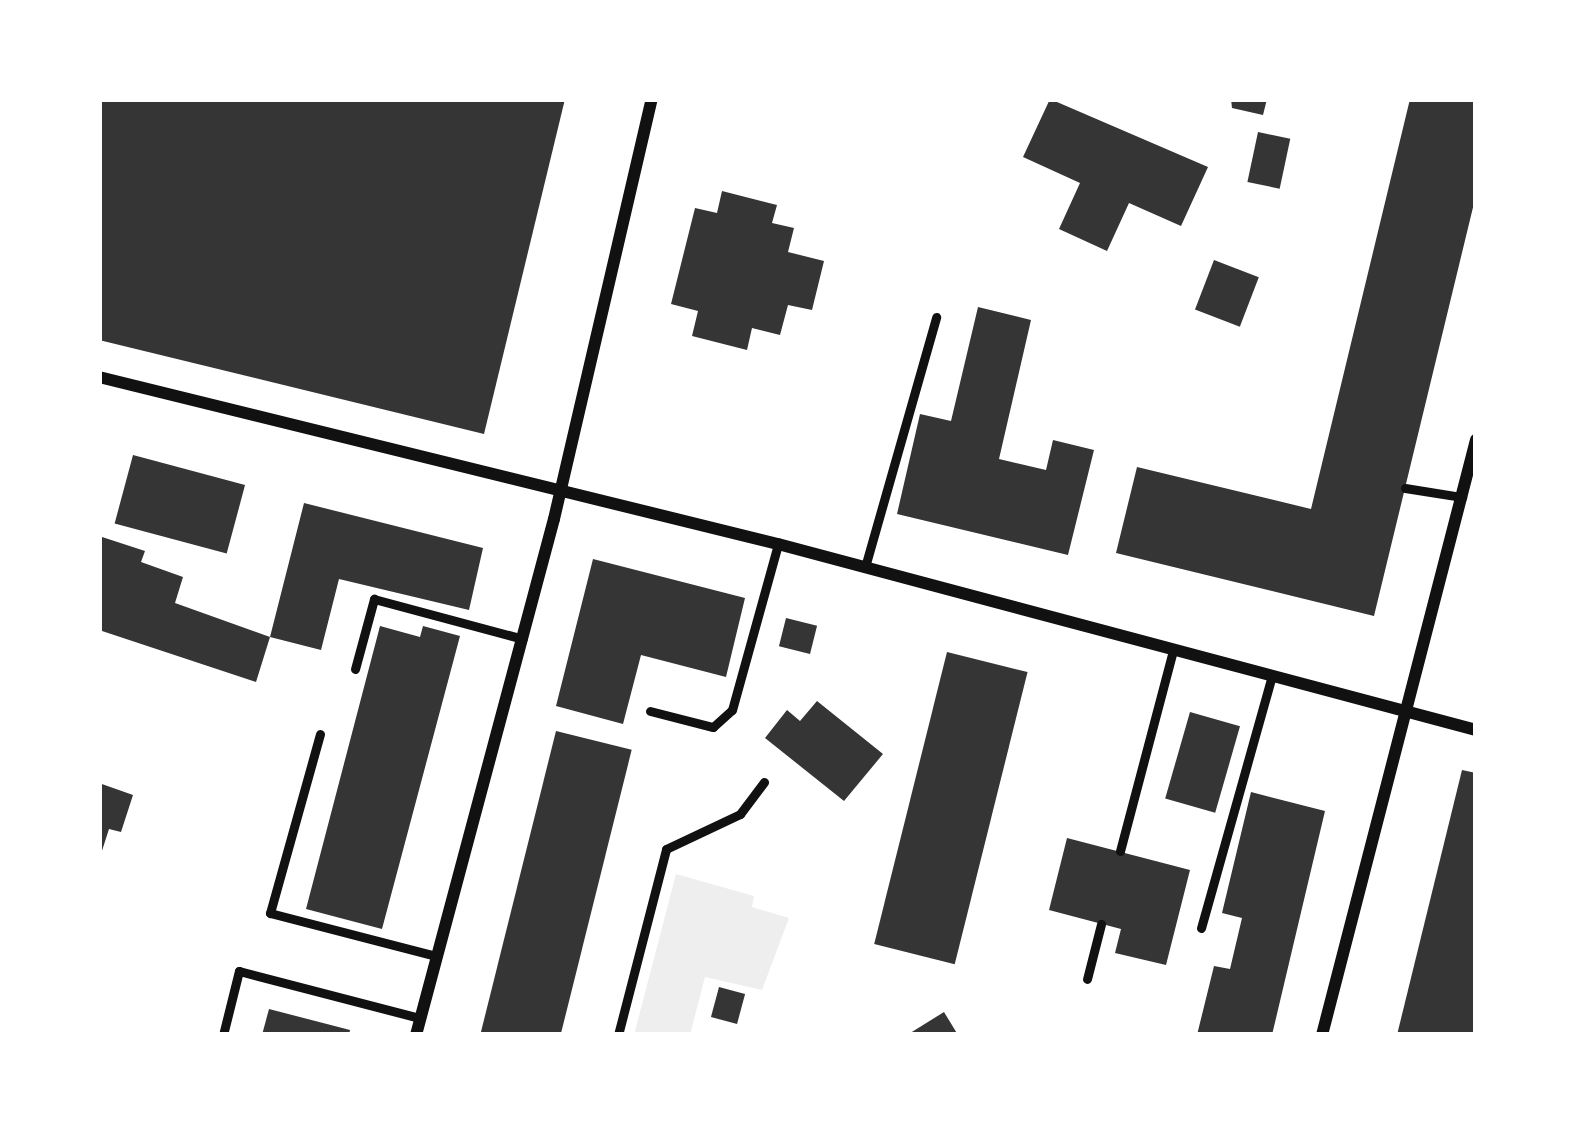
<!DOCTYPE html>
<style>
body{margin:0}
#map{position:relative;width:1575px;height:1134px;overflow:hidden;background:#fff;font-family:"DM Sans",sans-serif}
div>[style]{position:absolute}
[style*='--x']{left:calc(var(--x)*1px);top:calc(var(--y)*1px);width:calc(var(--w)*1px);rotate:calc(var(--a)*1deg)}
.green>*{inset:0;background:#eee}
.building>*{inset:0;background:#353535;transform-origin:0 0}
.service>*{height:9px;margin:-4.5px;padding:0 4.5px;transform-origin:4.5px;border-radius:4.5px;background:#111}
.minor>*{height:12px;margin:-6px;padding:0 6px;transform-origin:6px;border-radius:6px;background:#111}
span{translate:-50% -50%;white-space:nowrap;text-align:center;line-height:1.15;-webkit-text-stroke:9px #fff;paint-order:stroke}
.frame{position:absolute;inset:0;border:102px solid #fff;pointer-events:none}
</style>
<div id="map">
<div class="green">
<i style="clip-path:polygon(676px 874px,754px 896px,752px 907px,789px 918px,762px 990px,705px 977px,690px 1035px,634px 1035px)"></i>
</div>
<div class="building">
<i style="clip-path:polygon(99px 99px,565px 99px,484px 434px,99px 340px)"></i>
<i style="clip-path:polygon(1050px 99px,1208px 167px,1181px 226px,1129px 203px,1107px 251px,1059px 229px,1080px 183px,1023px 157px)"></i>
<i style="clip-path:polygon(1231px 99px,1267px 99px,1263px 115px,1232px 108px)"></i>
<i style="clip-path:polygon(1410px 99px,1476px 99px,1476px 195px,1374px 616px,1116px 553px,1137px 467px,1311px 509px)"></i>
<i style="left:1258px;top:132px;width:33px;height:51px;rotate:12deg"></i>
<i style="clip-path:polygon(722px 191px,777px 205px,772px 223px,794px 228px,788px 252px,824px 261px,812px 310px,788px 305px,780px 335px,752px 328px,747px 350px,692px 336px,698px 311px,671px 304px,695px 208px,717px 213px)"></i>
<i style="left:1214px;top:260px;width:48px;height:53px;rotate:21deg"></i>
<i style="clip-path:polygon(978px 307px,1031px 320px,999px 459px,1046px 470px,1053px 440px,1094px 450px,1068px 555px,897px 514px,920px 414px,951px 421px)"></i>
<i style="left:133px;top:455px;width:116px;height:71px;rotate:15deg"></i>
<i style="clip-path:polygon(304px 503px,483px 548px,469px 610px,339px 579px,321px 650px,270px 637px,256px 682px,99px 630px,99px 536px,145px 551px,141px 562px,183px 577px,175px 603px,270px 637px)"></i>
<i style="clip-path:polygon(593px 559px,745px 598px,726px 677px,641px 655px,623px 724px,556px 706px)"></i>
<i style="left:786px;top:618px;width:32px;height:29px;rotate:14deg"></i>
<i style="clip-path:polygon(380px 626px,420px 637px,423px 626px,460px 636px,382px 929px,306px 909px)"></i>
<i style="left:947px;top:652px;width:83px;height:301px;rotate:14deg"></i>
<i style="clip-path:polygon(817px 701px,883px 754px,844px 801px,765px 738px,787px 710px,800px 721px)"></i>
<i style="left:1190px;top:712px;width:52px;height:90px;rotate:16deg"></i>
<i style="left:556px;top:731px;width:78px;height:314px;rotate:14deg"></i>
<i style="clip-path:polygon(1462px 770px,1476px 773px,1476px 1035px,1397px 1035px)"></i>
<i style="clip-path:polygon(99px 783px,133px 795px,121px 832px,109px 829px,100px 857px)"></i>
<i style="clip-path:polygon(1251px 792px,1325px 811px,1272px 1035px,1197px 1035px,1214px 966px,1230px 969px,1242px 918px,1222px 913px)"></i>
<i style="clip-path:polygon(1067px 838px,1190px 870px,1166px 965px,1115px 953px,1121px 929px,1049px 910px)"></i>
<i style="left:719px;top:987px;width:27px;height:31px;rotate:15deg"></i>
<i style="clip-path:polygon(269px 1009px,350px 1030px,349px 1035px,262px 1035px)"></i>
<i style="clip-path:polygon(944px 1012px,958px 1035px,907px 1035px)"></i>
</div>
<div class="service">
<i style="--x:1405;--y:488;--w:58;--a:9"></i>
<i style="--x:865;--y:567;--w:260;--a:-74.1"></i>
<i style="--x:355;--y:669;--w:73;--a:-74.8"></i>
<i style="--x:374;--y:599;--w:154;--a:15"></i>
<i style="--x:650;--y:711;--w:65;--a:14.3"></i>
<i style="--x:713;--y:727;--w:25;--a:-42"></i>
<i style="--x:732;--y:710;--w:172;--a:-74.5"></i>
<i style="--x:320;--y:734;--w:186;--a:105.6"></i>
<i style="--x:270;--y:913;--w:171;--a:14.5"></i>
<i style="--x:1120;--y:851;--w:208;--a:-75.2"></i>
<i style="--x:1201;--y:928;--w:262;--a:-74.3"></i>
<i style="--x:1087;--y:979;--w:57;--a:-75.7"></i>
<i style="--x:223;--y:1035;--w:66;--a:-76"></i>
<i style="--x:239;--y:971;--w:187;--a:14.6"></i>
<i style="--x:618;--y:1035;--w:192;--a:-75.5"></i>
<i style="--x:666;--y:849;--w:82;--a:-25.3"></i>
<i style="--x:740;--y:814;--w:40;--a:-53"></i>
</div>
<div class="minor">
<i style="--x:99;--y:377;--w:699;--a:13.82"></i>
<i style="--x:778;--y:544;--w:722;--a:14.92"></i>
<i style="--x:416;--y:1035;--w:534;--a:-75.03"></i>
<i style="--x:554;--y:519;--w:431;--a:-76.9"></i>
<i style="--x:1322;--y:1035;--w:615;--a:-75.49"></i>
</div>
<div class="frame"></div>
</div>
